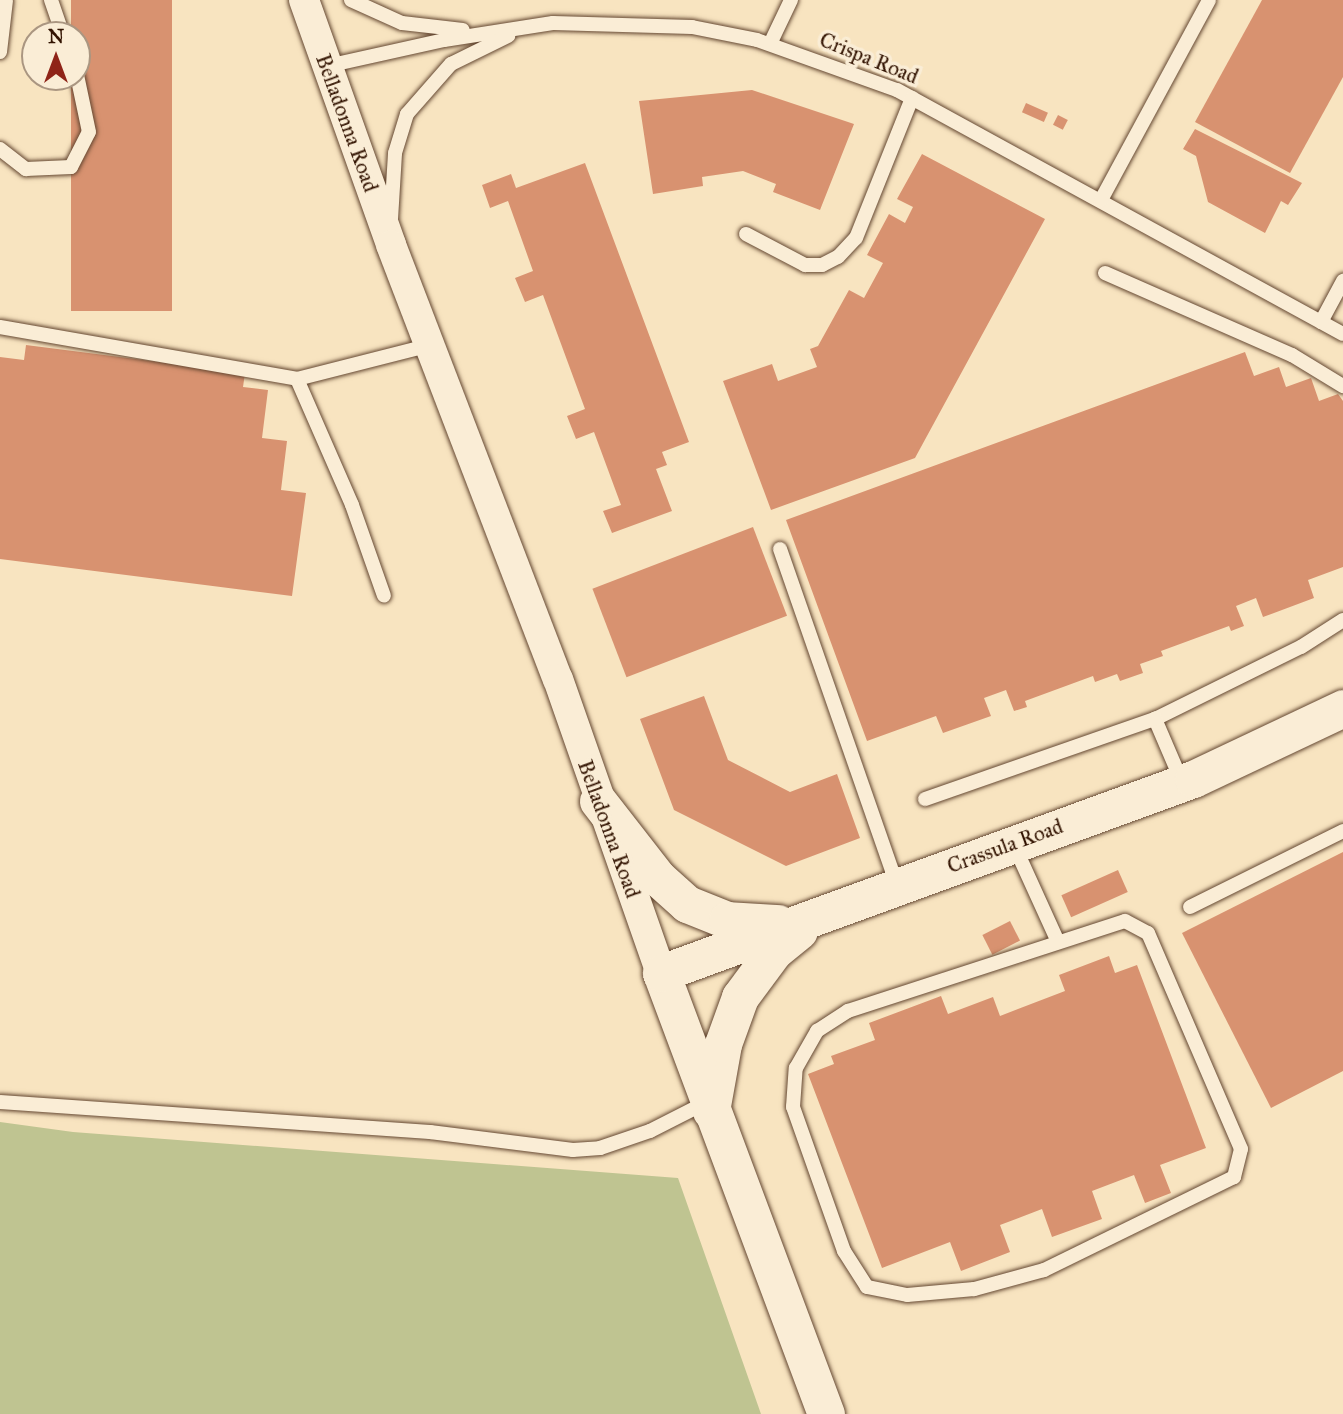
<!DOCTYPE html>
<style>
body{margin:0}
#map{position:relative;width:1343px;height:1414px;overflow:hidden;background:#f8e4c0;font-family:"IM FELL Great Primer",serif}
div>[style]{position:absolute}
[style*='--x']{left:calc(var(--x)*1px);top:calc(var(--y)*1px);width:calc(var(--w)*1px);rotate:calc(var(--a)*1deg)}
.green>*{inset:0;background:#bfc491}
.building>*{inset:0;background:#d89270;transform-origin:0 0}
.roads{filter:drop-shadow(0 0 2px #644731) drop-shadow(0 0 2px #644731)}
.service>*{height:14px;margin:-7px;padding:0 7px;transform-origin:7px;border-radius:7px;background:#faedd6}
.minor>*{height:30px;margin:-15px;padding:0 15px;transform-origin:15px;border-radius:15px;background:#faedd6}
.tertiary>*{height:37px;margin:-18.5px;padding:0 18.5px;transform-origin:18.5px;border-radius:18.5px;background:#faedd6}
span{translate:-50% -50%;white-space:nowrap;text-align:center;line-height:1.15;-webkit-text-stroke:7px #faedd6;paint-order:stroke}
.street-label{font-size:21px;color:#321301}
.north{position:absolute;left:21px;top:21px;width:70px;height:70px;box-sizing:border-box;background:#faedd6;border:2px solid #aa9681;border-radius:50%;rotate:0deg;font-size:19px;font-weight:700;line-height:28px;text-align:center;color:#321301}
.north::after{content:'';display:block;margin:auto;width:24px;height:32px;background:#8f2418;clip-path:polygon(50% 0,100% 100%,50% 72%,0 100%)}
</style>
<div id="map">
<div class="green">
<i style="clip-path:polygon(0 1122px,73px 1132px,678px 1178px,761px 1414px,0 1414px)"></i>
</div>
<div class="building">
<i style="left:71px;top:0;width:101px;height:311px"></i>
<i style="clip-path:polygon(1262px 0,1343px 0,1343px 77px,1290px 173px,1195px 122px)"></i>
<i style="clip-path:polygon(752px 90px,854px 124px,820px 210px,773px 192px,776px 184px,743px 171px,702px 177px,703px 186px,653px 194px,639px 101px)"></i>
<i style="left:1026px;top:103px;width:24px;height:10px;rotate:24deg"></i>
<i style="left:1058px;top:115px;width:11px;height:11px;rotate:27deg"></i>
<i style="clip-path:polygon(1195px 129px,1302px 183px,1288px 205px,1281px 201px,1265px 233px,1208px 202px,1196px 156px,1183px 149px)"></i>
<i style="clip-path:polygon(922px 154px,1045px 219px,915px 458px,771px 510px,723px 381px,772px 364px,778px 381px,817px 367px,810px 349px,818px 346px,849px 290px,864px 298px,883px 263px,867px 255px,889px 214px,905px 223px,913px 207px,897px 199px)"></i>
<i style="clip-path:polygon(585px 163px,689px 442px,662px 452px,667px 465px,656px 469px,672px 511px,612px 533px,603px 511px,621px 505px,594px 432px,576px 439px,567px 416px,585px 409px,543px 295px,525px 302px,515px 278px,533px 271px,508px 201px,490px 208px,482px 185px,511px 174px,516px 188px)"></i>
<i style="clip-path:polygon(26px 345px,245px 373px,243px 387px,268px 390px,262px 438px,287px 441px,281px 490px,306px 493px,292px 596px,0 559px,0 357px,24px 360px)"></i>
<i style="clip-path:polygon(1245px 352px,1254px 376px,1279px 367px,1286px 387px,1311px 378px,1319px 401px,1338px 394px,1343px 401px,1343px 567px,1308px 580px,1314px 598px,1263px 617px,1256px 598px,1236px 606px,1244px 626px,1231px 631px,1229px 626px,1161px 651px,1163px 656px,1140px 664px,1143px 673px,1120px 681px,1117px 674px,1095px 682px,1093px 676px,1025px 701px,1027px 707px,1014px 711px,1006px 690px,984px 698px,991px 716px,943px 733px,936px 716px,867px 741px,786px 520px)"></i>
<i style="left:753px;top:527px;width:95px;height:172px;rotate:69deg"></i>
<i style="clip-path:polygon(704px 696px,728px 760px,790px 792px,837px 774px,860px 838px,786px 866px,674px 810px,640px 719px)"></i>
<i style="clip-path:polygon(1343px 852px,1343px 1071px,1271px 1108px,1182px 933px)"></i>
<i style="left:1118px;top:870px;width:24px;height:62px;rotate:66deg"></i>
<i style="left:1010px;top:921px;width:22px;height:31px;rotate:63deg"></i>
<i style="clip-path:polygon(1109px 956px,1115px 973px,1137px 965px,1206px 1148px,1160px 1165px,1171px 1193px,1145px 1203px,1134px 1175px,1092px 1191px,1102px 1219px,1052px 1237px,1042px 1209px,1000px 1225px,1010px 1252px,961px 1271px,950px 1242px,882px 1268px,808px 1074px,834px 1064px,831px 1056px,875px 1040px,869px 1023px,941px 996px,948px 1014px,993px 997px,1000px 1016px,1065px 991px,1059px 975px)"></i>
</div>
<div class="roads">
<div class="service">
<i style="--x:51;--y:0;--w:37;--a:71"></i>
<i style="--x:351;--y:0;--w:56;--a:24.3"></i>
<i style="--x:402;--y:23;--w:61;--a:6.5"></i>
<i style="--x:770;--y:44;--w:49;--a:-64.5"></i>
<i style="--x:0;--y:52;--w:52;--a:-83.4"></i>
<i style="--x:327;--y:66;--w:120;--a:-12.5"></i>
<i style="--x:444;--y:40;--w:110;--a:-8.9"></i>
<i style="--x:553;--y:23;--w:139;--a:1.6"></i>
<i style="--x:692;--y:27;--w:66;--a:11.3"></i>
<i style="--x:757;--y:40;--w:149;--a:19.7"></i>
<i style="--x:897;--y:90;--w:508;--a:28.68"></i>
<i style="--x:0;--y:149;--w:33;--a:38"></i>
<i style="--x:26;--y:169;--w:45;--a:-2.5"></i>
<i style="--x:71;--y:167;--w:39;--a:-63"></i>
<i style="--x:89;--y:132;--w:58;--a:-101.9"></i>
<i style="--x:1101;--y:200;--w:227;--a:-61.6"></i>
<i style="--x:391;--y:219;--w:66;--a:-86.5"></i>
<i style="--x:395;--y:153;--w:41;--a:-72.9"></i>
<i style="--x:407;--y:114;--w:67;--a:-48.7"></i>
<i style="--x:451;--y:64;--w:64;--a:-26.2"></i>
<i style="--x:746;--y:234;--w:67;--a:27.7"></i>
<i style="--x:805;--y:265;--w:17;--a:0"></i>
<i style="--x:822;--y:265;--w:18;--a:-27"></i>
<i style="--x:838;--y:257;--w:26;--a:-47"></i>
<i style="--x:856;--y:238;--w:151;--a:-68.2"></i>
<i style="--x:1105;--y:273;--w:204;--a:23.7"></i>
<i style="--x:1292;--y:355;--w:60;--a:31.3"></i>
<i style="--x:1321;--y:322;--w:47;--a:-61.8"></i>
<i style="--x:0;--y:327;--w:302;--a:9.9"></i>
<i style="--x:297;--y:379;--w:137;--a:-14.3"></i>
<i style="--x:297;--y:379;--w:137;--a:66.4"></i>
<i style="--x:352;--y:505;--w:96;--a:70.6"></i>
<i style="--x:780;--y:549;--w:356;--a:70.8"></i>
<i style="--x:1182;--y:782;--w:69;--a:-113.2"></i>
<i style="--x:1155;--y:719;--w:163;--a:-26.3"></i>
<i style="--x:1301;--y:647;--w:50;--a:-32.7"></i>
<i style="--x:925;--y:799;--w:244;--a:-19.2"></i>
<i style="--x:1014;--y:845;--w:104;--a:65.6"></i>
<i style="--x:1190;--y:907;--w:171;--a:-26.4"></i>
<i style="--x:1125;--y:921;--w:26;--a:28"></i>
<i style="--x:1148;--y:933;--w:235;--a:66.7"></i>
<i style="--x:1241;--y:1149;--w:29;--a:104"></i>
<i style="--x:1234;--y:1177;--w:212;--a:153.9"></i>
<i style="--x:1044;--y:1270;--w:73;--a:164.8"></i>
<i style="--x:974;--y:1289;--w:67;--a:174.9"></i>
<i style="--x:907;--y:1295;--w:41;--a:-168.7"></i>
<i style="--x:867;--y:1287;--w:43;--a:-122.6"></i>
<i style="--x:844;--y:1251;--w:153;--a:-109.5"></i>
<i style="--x:793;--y:1107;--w:39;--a:-86"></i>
<i style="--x:796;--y:1068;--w:43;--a:-60.4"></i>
<i style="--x:817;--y:1031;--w:37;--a:-33"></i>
<i style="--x:848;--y:1011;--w:291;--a:-18"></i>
<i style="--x:0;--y:1102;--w:431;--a:4"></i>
<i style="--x:430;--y:1132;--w:144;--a:7.2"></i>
<i style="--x:573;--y:1150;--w:27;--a:-4"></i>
<i style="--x:600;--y:1148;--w:53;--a:-18.8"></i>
<i style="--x:650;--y:1131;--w:64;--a:-27"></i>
</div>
<div class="minor">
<i style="--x:304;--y:0;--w:260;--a:70.4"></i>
<i style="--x:391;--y:245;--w:465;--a:69"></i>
<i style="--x:558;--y:679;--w:312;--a:70.7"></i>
</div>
<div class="tertiary">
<i style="--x:598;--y:801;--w:98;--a:52.1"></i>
<i style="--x:658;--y:878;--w:39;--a:42"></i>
<i style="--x:687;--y:904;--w:43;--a:21.8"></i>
<i style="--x:727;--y:920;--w:51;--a:3.4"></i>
<i style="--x:711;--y:1111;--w:68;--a:-79.8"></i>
<i style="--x:723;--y:1044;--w:50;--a:-70.1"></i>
<i style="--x:740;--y:997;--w:57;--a:-53.5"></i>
<i style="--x:774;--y:951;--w:32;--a:-39"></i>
<i style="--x:826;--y:1414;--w:471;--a:-110.5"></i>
<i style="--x:661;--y:973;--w:566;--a:-20.03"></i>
<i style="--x:1193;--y:779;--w:166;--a:-25.3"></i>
</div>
</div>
<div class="street-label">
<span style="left:869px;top:58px;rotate:22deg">Crispa Road</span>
<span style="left:347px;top:123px;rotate:70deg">Belladonna Road</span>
<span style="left:609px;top:829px;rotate:70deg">Belladonna Road</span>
<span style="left:1005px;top:846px;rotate:-20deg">Crassula Road</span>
</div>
<div class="north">N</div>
</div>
